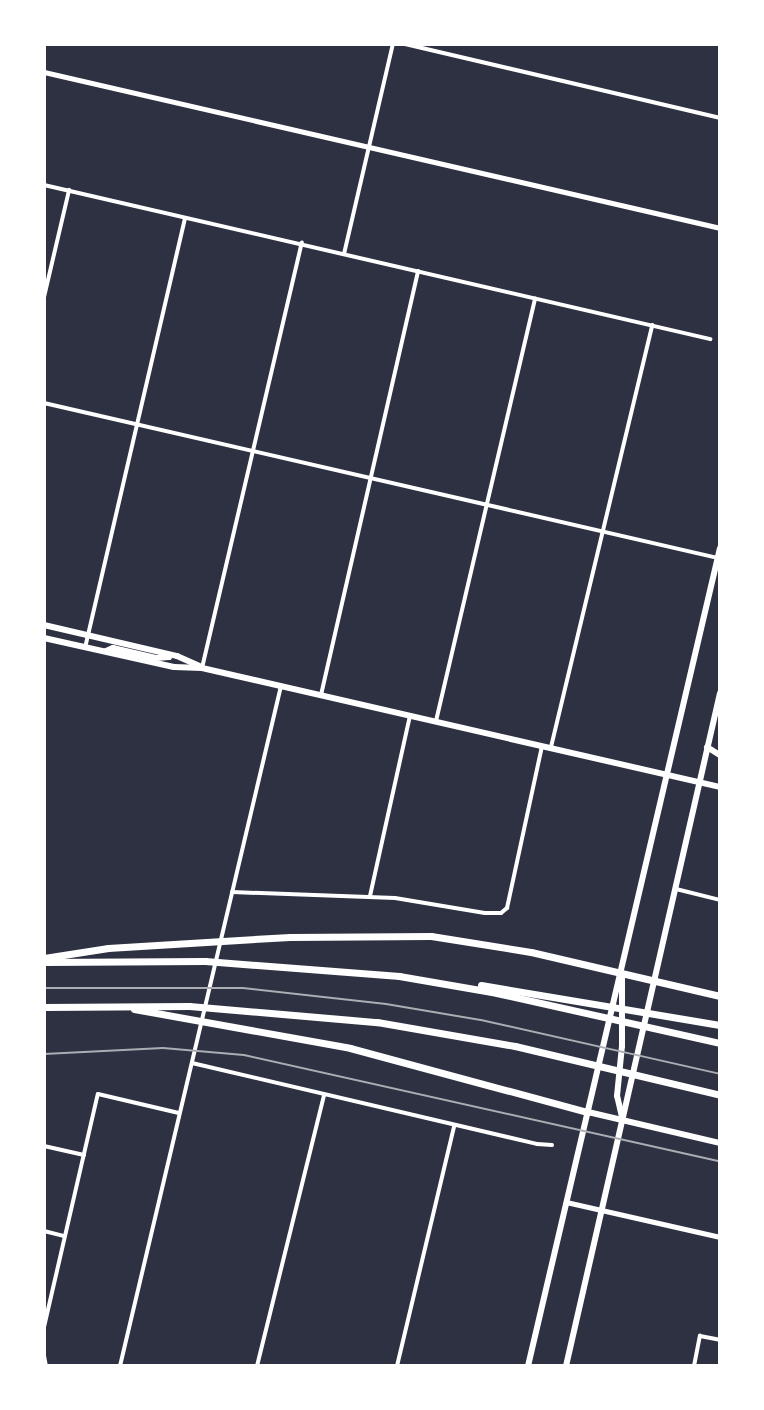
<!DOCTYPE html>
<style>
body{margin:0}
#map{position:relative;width:764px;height:1410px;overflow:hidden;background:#2d3142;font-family:"Fira Sans Condensed",sans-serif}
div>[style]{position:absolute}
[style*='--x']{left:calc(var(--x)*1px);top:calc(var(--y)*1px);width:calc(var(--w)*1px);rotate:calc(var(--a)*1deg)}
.minor>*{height:4px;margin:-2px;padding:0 2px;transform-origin:2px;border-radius:2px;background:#fff}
.tertiary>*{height:5px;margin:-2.5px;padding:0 2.5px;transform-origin:2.5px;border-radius:2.5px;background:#fff}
.primary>*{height:6px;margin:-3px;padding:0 3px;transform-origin:3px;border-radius:3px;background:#fff}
.motorway>*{height:7px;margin:-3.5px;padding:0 3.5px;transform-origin:3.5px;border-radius:3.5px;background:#fff}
.tram>*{height:2px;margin:-1px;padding:0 1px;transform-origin:1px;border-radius:1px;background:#abadb3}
.rail>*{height:2px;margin:-1px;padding:0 1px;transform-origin:1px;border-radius:1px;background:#abadb3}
span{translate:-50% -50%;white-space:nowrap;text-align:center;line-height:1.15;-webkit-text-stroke:8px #fff;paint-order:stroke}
.frame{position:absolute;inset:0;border:46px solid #fff;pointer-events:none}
</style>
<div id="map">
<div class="minor">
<i style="--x:405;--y:44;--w:324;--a:13.2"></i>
<i style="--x:44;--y:185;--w:684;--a:13.02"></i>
<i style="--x:344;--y:254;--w:216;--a:-76.9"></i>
<i style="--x:44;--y:297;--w:110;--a:-76.8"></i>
<i style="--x:44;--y:403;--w:692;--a:12.95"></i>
<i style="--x:85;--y:648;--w:441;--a:-76.9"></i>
<i style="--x:202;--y:668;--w:437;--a:-76.8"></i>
<i style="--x:321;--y:695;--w:435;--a:-77.1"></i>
<i style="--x:436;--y:721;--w:434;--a:-76.8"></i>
<i style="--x:551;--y:747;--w:434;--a:-76.5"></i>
<i style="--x:676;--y:889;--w:45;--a:14"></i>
<i style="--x:232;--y:892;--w:163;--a:2.1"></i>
<i style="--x:395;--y:898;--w:91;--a:9.5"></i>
<i style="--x:485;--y:913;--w:16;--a:0"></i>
<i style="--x:501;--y:913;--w:8;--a:-40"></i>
<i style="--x:507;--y:908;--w:166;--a:-77.8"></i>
<i style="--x:370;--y:896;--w:185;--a:-77.5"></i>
<i style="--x:192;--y:1063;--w:354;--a:13.2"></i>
<i style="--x:537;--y:1144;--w:15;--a:4"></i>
<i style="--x:44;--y:1146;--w:41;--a:12.7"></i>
<i style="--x:44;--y:1231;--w:21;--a:14"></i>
<i style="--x:44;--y:1327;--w:239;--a:-77"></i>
<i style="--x:98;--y:1094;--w:83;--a:13.2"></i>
<i style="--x:44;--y:1356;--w:10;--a:79"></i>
<i style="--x:120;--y:1366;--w:699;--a:-76.68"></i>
<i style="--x:257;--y:1366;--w:279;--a:-76.1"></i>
<i style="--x:397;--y:1366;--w:247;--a:-76.6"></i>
<i style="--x:694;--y:1366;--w:31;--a:-79"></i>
<i style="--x:700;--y:1336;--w:20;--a:11"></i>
</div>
<div class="tertiary">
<i style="--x:44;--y:72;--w:694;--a:12.99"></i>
<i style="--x:566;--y:1202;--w:158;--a:12.8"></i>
</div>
<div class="primary">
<i style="--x:44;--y:625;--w:137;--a:13.1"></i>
<i style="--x:177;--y:656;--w:24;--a:24"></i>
<i style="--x:44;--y:638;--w:133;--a:12.6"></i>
<i style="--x:174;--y:667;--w:28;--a:2"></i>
<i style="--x:202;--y:668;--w:531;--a:12.94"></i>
<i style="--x:106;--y:651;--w:8;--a:-23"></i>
<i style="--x:113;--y:648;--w:44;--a:13.1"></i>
<i style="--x:156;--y:658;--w:13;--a:-4"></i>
<i style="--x:707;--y:747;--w:15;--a:32"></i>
<i style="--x:588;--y:1112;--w:136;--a:13.2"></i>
<i style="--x:622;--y:1117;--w:22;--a:-103"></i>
<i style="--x:617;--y:1096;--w:50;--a:-84.3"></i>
<i style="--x:622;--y:1046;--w:69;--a:-90"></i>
<i style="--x:528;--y:1366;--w:840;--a:-76.79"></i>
<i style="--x:566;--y:1366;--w:690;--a:-77.11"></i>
</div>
<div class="motorway">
<i style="--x:44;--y:958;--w:65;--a:-8.9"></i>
<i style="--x:108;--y:948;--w:182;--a:-3.5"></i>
<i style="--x:290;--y:937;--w:141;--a:-0.4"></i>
<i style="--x:431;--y:936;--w:101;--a:9.1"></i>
<i style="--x:531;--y:952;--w:194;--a:13.1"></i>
<i style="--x:44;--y:962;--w:161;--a:-0.4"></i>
<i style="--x:205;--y:961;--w:195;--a:4.4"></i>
<i style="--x:399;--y:976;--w:94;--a:9.8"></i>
<i style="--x:492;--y:992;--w:234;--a:12.6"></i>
<i style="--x:481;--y:985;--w:242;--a:9.5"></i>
<i style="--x:44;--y:1007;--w:145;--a:-0.4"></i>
<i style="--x:189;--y:1006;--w:189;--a:4.9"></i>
<i style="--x:377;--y:1022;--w:140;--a:9.9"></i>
<i style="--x:515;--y:1046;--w:211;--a:13.4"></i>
<i style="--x:134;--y:1009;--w:219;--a:10.2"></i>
<i style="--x:350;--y:1048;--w:246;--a:15.1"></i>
</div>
<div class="tram">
<i style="--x:44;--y:988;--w:199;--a:0"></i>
<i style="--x:243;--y:988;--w:144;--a:6.4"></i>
<i style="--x:386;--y:1004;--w:96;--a:9.6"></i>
<i style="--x:481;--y:1020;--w:245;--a:12.7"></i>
</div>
<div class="rail">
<i style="--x:44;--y:1054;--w:119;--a:-2.9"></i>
<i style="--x:163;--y:1048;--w:81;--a:4.9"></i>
<i style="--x:244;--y:1055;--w:488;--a:12.6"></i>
</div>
<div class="frame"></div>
</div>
